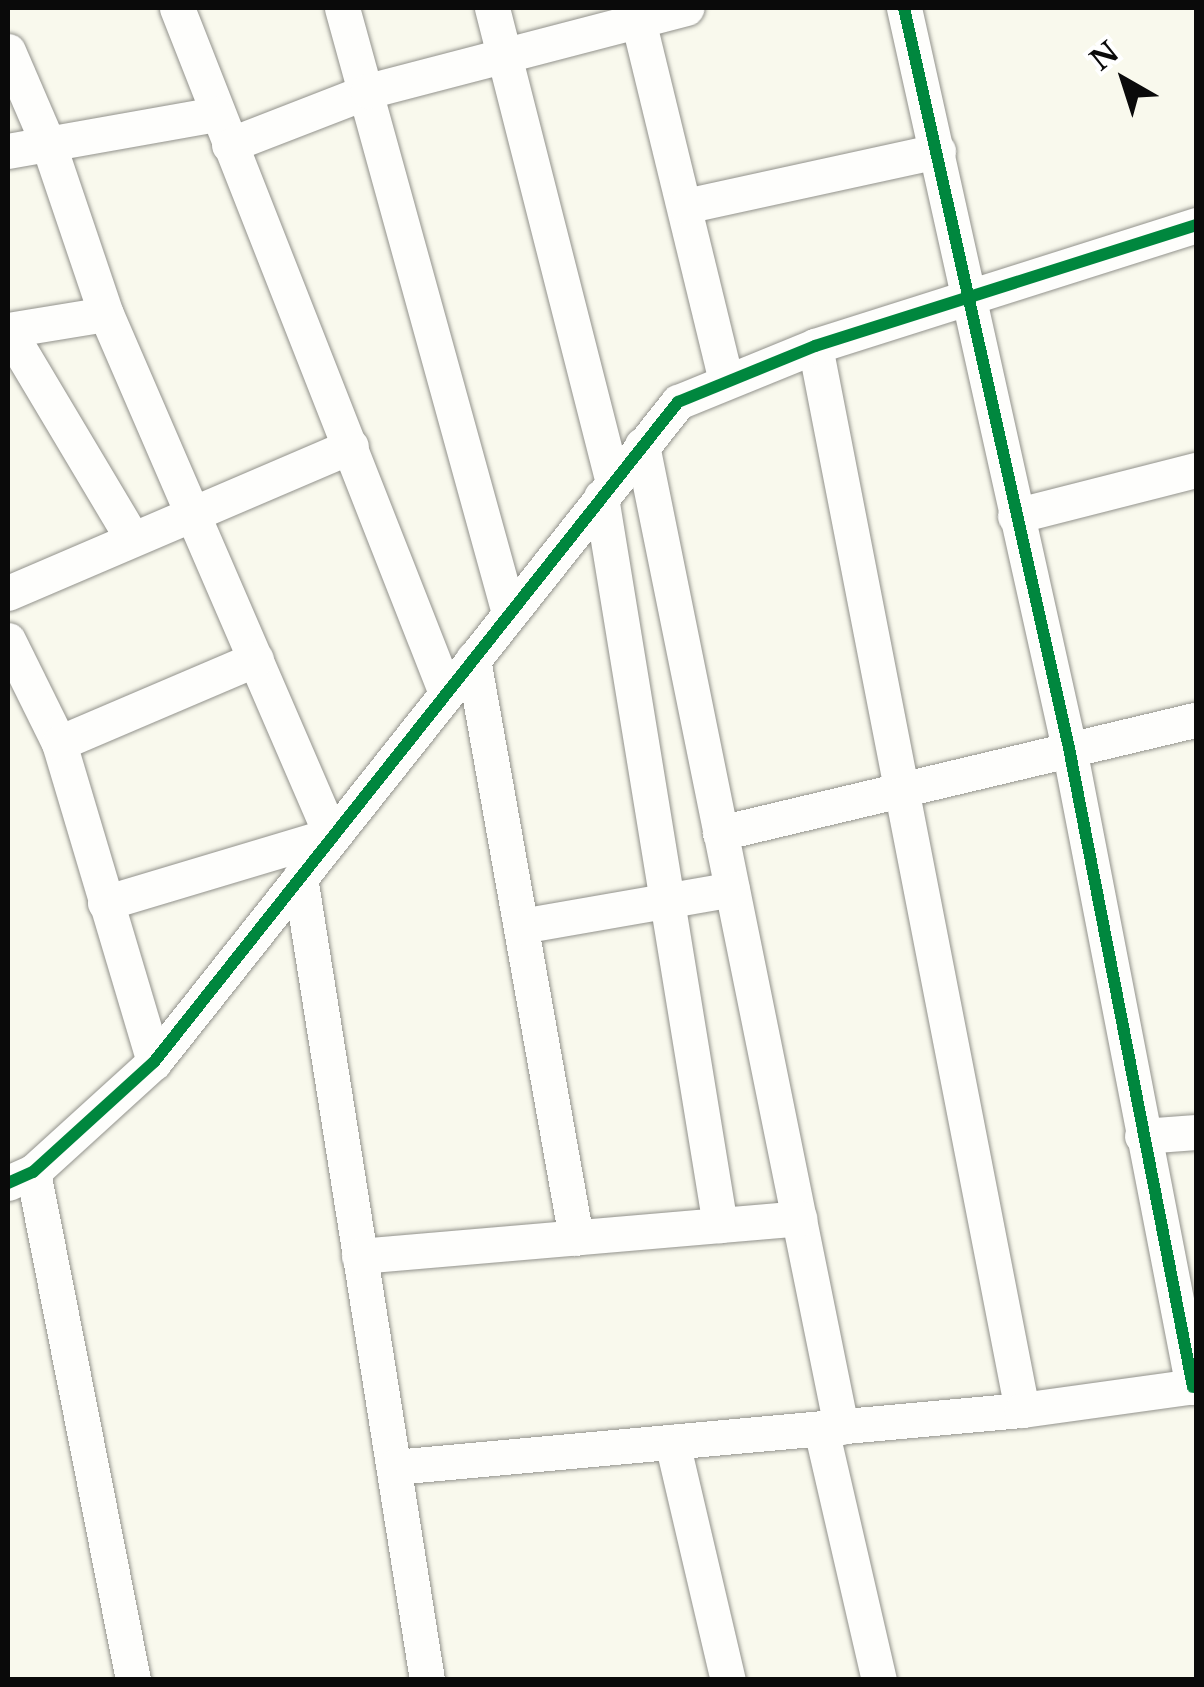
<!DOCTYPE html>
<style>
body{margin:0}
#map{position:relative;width:1204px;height:1687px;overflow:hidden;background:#f9f9ed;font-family:"Libre Baskerville",serif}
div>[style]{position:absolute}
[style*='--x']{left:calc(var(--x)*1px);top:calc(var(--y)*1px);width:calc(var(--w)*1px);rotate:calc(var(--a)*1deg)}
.roads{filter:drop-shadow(0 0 2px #92928c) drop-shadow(0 0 2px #92928c)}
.minor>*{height:35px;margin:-17.5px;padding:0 17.5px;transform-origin:17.5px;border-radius:17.5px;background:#fefefc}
.cycleway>*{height:12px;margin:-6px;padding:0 6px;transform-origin:6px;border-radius:6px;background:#00873e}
span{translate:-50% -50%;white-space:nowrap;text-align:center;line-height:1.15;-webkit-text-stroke:10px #fff;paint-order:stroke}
.frame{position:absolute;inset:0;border:10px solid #0a0a0a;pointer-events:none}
.north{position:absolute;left:1074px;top:30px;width:100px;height:100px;-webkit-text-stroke:8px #fff;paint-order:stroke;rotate:321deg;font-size:28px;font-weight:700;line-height:40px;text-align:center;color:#0a0a0a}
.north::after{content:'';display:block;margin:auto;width:35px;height:45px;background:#0a0a0a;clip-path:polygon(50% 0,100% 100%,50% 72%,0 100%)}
</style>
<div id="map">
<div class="roads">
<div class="minor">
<i style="--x:177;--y:8;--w:736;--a:68.56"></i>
<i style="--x:342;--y:8;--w:628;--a:74.57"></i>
<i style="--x:492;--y:8;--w:488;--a:75.7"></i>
<i style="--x:904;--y:8;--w:758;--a:77.43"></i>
<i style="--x:1069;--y:748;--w:651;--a:79.02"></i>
<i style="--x:638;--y:20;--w:371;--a:76.3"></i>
<i style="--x:8;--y:51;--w:103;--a:66.7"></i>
<i style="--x:49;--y:146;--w:177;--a:71.3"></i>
<i style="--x:106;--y:314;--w:568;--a:66.64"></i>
<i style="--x:331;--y:835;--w:236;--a:163.3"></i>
<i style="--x:229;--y:145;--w:149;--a:-21.2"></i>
<i style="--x:368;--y:91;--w:329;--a:-14.6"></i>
<i style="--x:8;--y:151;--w:211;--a:-10.1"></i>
<i style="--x:685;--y:206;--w:259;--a:-12.3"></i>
<i style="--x:8;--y:330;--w:242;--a:59.2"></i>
<i style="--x:8;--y:330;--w:99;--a:-9.3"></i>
<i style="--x:815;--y:346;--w:1084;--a:78.99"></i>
<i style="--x:642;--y:445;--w:1002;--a:78.54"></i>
<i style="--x:601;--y:497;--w:738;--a:80.72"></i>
<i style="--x:1015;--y:516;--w:187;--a:-14.3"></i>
<i style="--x:8;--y:593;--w:373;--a:-23.2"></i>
<i style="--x:8;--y:640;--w:115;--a:63.7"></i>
<i style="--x:59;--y:743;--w:333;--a:73.4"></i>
<i style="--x:473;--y:659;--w:588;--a:79.91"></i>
<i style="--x:59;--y:743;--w:214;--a:-23.1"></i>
<i style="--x:720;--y:833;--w:489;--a:-13.4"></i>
<i style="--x:300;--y:877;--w:813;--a:81.01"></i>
<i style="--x:521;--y:926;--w:214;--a:-9.9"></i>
<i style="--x:1142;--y:1136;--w:54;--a:-4.2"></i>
<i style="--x:33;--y:1172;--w:518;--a:78.86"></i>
<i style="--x:8;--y:1183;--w:27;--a:-24"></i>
<i style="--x:33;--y:1172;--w:164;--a:-42.3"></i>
<i style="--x:154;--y:1062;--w:843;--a:-51.55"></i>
<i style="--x:678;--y:402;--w:148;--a:-22.2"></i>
<i style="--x:815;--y:346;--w:400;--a:-17.6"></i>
<i style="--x:359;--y:1256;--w:442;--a:-4.9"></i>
<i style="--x:821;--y:1429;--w:258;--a:77"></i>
<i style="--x:672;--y:1442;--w:244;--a:76.8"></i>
<i style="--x:394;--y:1467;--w:631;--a:-5.19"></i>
<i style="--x:1022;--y:1410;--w:176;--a:-7.9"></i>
</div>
</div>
<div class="cycleway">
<i style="--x:904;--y:8;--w:758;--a:77.43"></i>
<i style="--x:1069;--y:748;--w:651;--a:79.02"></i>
<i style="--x:8;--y:1183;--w:27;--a:-24"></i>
<i style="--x:33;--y:1172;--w:164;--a:-42.3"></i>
<i style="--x:154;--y:1062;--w:843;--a:-51.55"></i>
<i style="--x:678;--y:402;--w:148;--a:-22.2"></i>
<i style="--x:815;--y:346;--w:400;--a:-17.6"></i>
</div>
<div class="frame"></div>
<div class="north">N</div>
</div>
